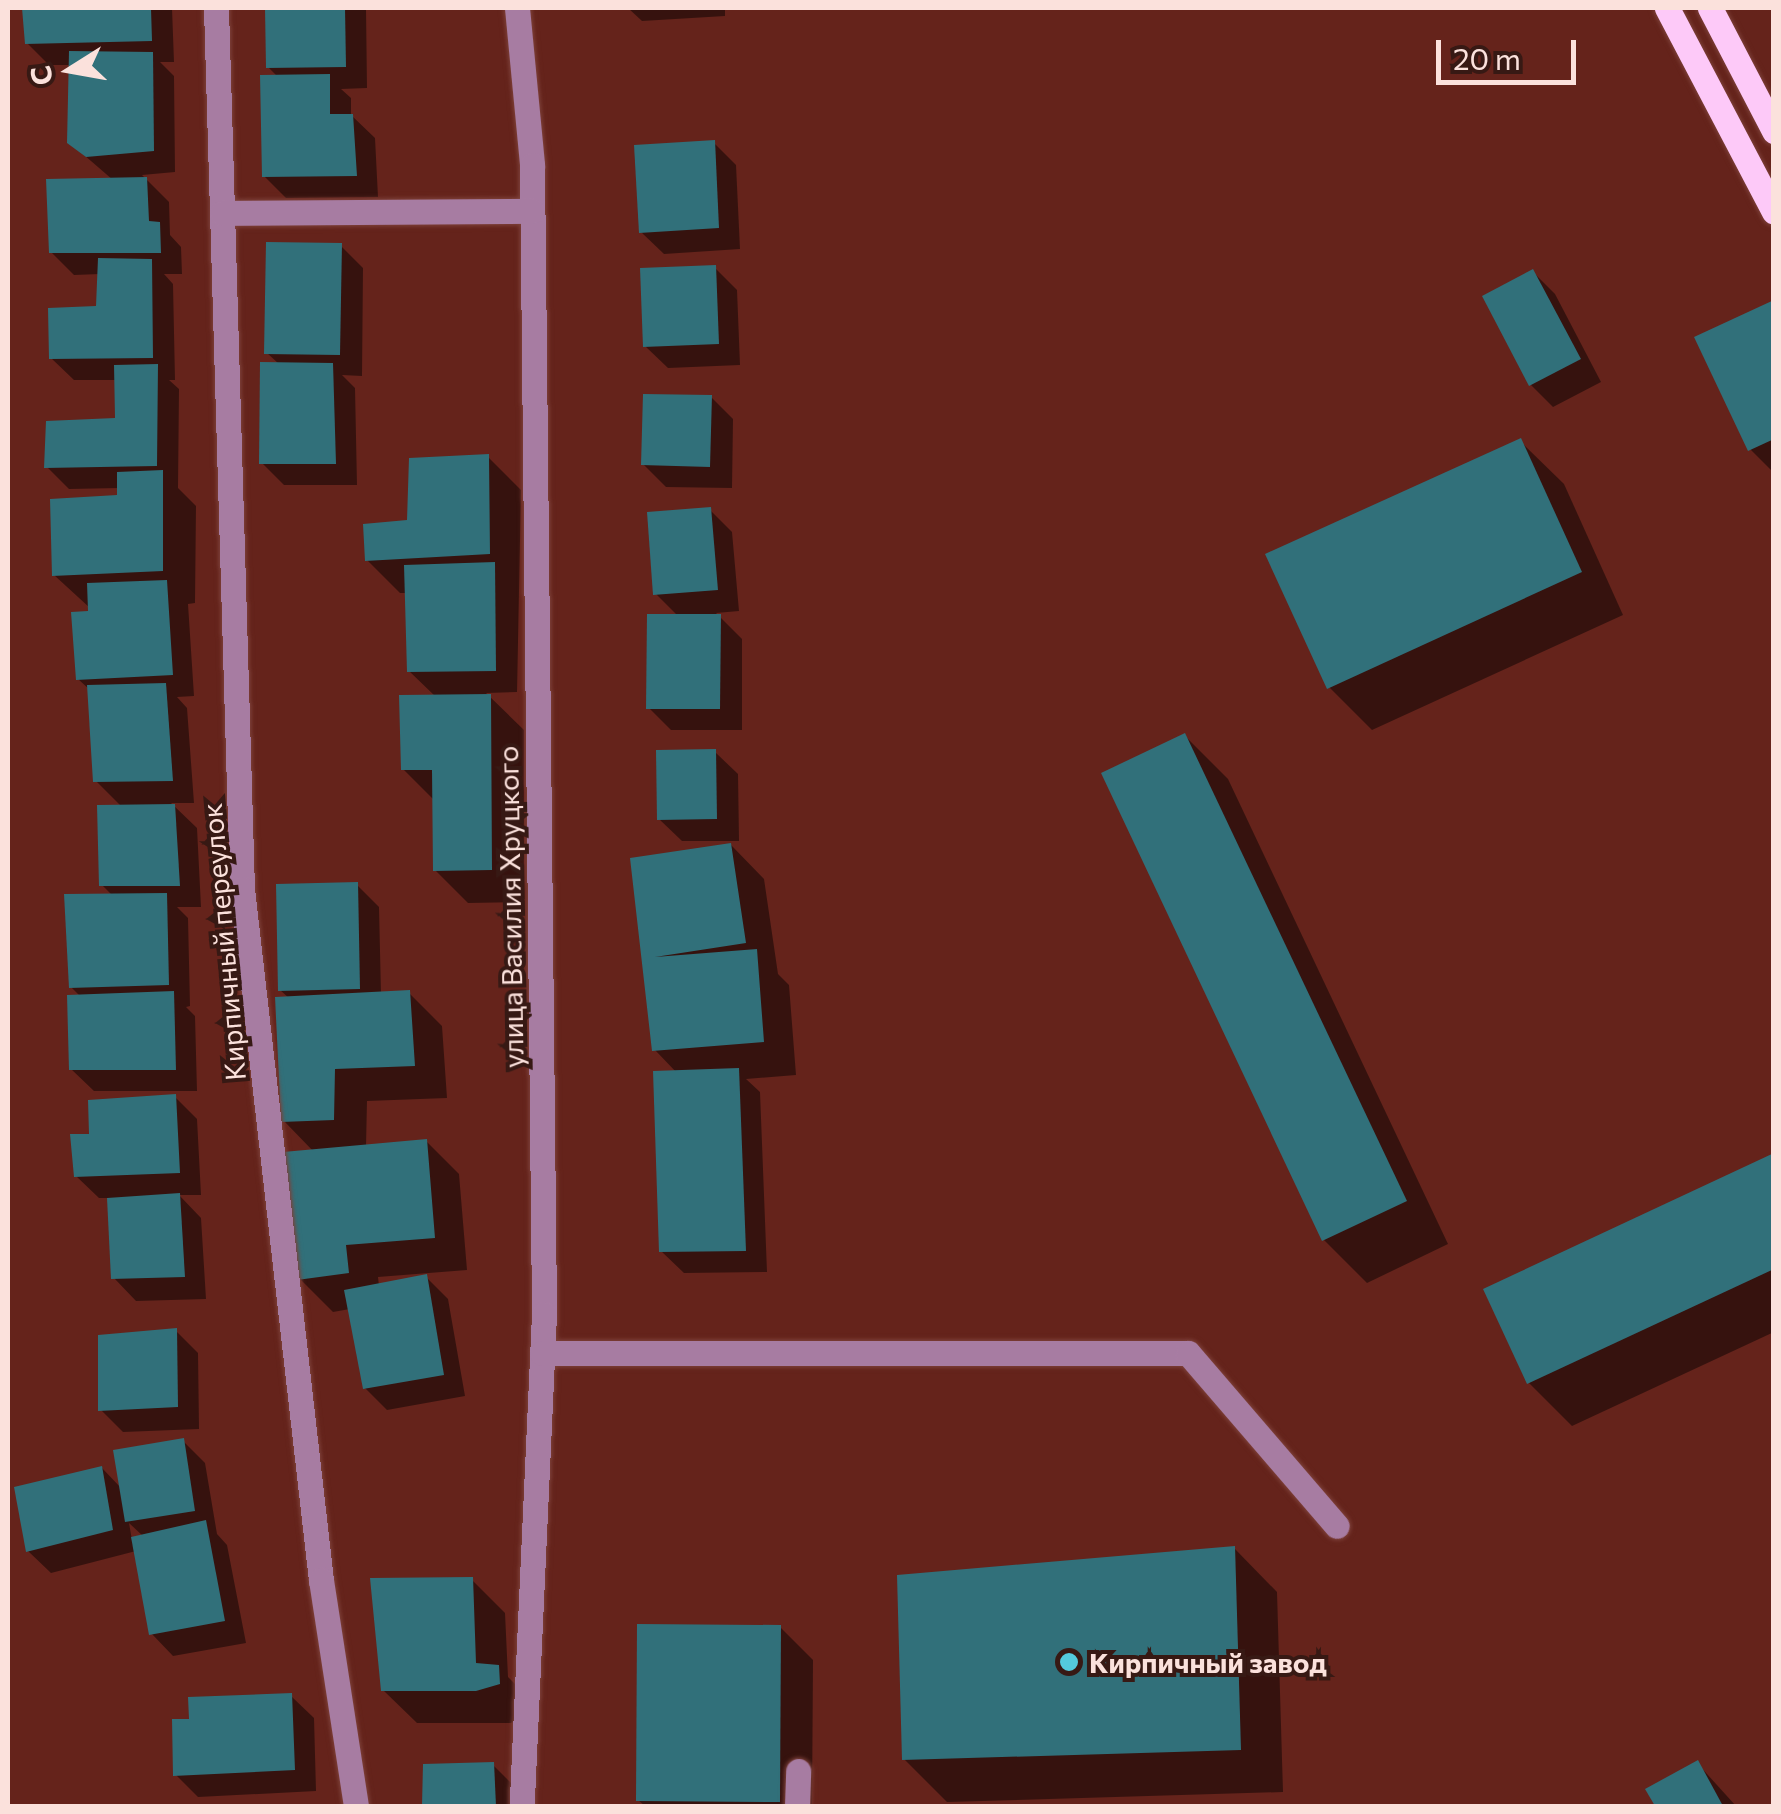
<!DOCTYPE html>
<html>
<head>
<meta charset="utf-8">
<style>
  body { margin:0 }
  #map { position:relative; width:1781px; height:1814px; overflow:hidden; background:#65231b; font-family:Commissioner,sans-serif }
  div>[style] { position:absolute }
  .shadow>* { inset:0; background:#0007 }
  .building>* { inset:0; background:#31707a }
  .roads { filter:drop-shadow(0 0 2px #7d413a) drop-shadow(0 0 2px #7d413a) }
  .minor>* { height:25px; margin:-12.5px; padding:0 12.5px; transform-origin:12.5px; border-radius:12.5px; background:#a77ca2 }
  .major>* { height:25px; margin:-12.5px; padding:0 12.5px; transform-origin:12.5px; border-radius:12.5px; background:#fdc9f8 }
  .dots>* { width:28px; height:28px; translate:-50% -50%; box-sizing:border-box; border:5px solid #371914; border-radius:50% }
  span { translate:-50% -50%; white-space:nowrap; text-align:center; line-height:1.15; -webkit-text-stroke:8px #371914; paint-order:stroke }
  .street-label { font-size:28px; color:#fbe1dc }
  .poi-label { font-size:28px; color:#fbe1dc; font-weight:700 }
  .left { translate:0 -50%; text-align:left }
  .frame { position:absolute; inset:0; border:10px solid #fbe1dc; pointer-events:none }
  .north { position:absolute; left:20px; top:20px; width:100px; height:100px; -webkit-text-stroke:8px #371914; paint-order:stroke; rotate:259deg; font-size:28px; font-weight:700; line-height:40px; text-align:center; color:#fbe1dc }
  .north::after { content:''; display:block; margin:auto; width:35px; height:45px; background:#fbe1dc; clip-path:polygon(50% 0,100% 100%,50% 72%,0 100%) }
  .scale { position:absolute; left:1436px; top:40px; width:140px; height:45px; box-sizing:border-box; border:5px solid #fbe1dc; border-top:0; padding-left:12px; font-size:30px; line-height:35px; white-space:nowrap; color:#fbe1dc; -webkit-text-stroke:8px #371914; paint-order:stroke }
</style>
</head>
<body>
<div id="map">
  <div class="shadow">
    <div style="clip-path:polygon(78px 8px,172px 8px,174px 62px,160px 62px,174px 76px,175px 172px,142px 175px,169px 202px,170px 235px,181px 247px,182px 274px,164px 274px,173px 284px,175px 380px,169px 380px,179px 389px,178px 488px,196px 506px,195px 603px,188px 604px,194px 696px,177px 697px,187px 708px,194px 803px,171px 803px,197px 828px,201px 907px,177px 907px,188px 918px,190px 1006px,186px 1007px,195px 1016px,197px 1091px,94px 1091px,71px 1069px,81px 997px,71px 987px,113px 896px,102px 885px,122px 807px,96px 781px,90px 690px,78px 679px,90px 608px,54px 575px,119px 497px,120px 488px,69px 489px,47px 467px,117px 420px,117px 380px,74px 380px,51px 358px,99px 309px,100px 274px,74px 275px,51px 252px,113px 180px,69px 142px,71px 65px,49px 65px,27px 43px)"></div>
    <div style="clip-path:polygon(268px 8px,366px 8px,367px 88px,341px 89px,351px 98px,351px 115px,375px 138px,378px 197px,286px 198px,264px 176px,278px 77px,268px 67px)"></div>
    <div style="clip-path:polygon(628px 8px,725px 8px,725px 16px,642px 21px)"></div>
    <div style="clip-path:polygon(714px 143px,736px 165px,740px 249px,664px 254px,641px 232px)"></div>
    <div style="clip-path:polygon(341px 246px,363px 268px,362px 376px,342px 375px,355px 388px,357px 485px,284px 485px,262px 463px,279px 364px,267px 353px)"></div>
    <div style="clip-path:polygon(715px 268px,737px 290px,740px 365px,668px 368px,645px 346px)"></div>
    <div style="clip-path:polygon(1533px 272px,1555px 294px,1601px 382px,1553px 407px,1531px 385px)"></div>
    <div style="clip-path:polygon(1774px 302px,1774px 473px,1750px 449px)"></div>
    <div style="clip-path:polygon(711px 397px,733px 419px,732px 488px,666px 487px,643px 464px)"></div>
    <div style="clip-path:polygon(1520px 441px,1564px 484px,1623px 615px,1372px 730px,1329px 687px)"></div>
    <div style="clip-path:polygon(488px 457px,521px 490px,517px 692px,486px 693px,524px 730px,524px 902px,468px 903px,435px 870px,435px 801px,403px 769px,436px 697px,409px 671px,407px 593px,400px 593px,367px 560px)"></div>
    <div style="clip-path:polygon(710px 510px,732px 532px,739px 611px,716px 613px,742px 639px,742px 730px,671px 730px,649px 708px,678px 616px,656px 594px)"></div>
    <div style="clip-path:polygon(1185px 736px,1228px 779px,1448px 1244px,1367px 1283px,1324px 1240px)"></div>
    <div style="clip-path:polygon(715px 752px,738px 774px,739px 841px,682px 841px,659px 819px)"></div>
    <div style="clip-path:polygon(731px 845px,764px 879px,778px 974px,789px 985px,796px 1075px,746px 1079px,760px 1092px,767px 1272px,684px 1273px,661px 1251px,677px 1073px,655px 1050px,633px 860px)"></div>
    <div style="clip-path:polygon(357px 885px,379px 907px,381px 994px,409px 993px,442px 1026px,447px 1098px,367px 1101px,366px 1147px,426px 1141px,459px 1174px,467px 1270px,378px 1277px,379px 1286px,426px 1277px,448px 1299px,465px 1396px,387px 1410px,365px 1388px,350px 1309px,333px 1312px,300px 1279px,314px 1152px,284px 1121px,290px 999px,280px 990px)"></div>
    <div style="clip-path:polygon(175px 1097px,197px 1119px,201px 1195px,179px 1195px,201px 1218px,206px 1299px,136px 1301px,114px 1278px,110px 1198px,99px 1198px,76px 1176px,92px 1136px)"></div>
    <div style="clip-path:polygon(1774px 1156px,1774px 1332px,1572px 1426px,1529px 1383px)"></div>
    <div style="clip-path:polygon(176px 1331px,198px 1353px,199px 1429px,123px 1432px,101px 1410px)"></div>
    <div style="clip-path:polygon(evenodd,183px 1441px,205px 1463px,217px 1534px,227px 1545px,246px 1643px,173px 1656px,151px 1633px,136px 1551px,51px 1573px,28px 1551px,102px 1468px,122px 1489px,183px 1441px,129px 1523px,144px 1537px,132px 1540px,129px 1523px)"></div>
    <div style="clip-path:polygon(1234px 1548px,1277px 1592px,1283px 1792px,947px 1802px,904px 1759px)"></div>
    <div style="clip-path:polygon(472px 1580px,505px 1613px,508px 1677px,531px 1700px,532px 1717px,510px 1723px,417px 1723px,383px 1690px)"></div>
    <div style="clip-path:polygon(780px 1627px,813px 1660px,812px 1806px,645px 1806px,638px 1800px)"></div>
    <div style="clip-path:polygon(291px 1696px,314px 1718px,316px 1791px,198px 1797px,175px 1774px,191px 1721px)"></div>
    <div style="clip-path:polygon(1697px 1763px,1736px 1806px,1657px 1806px,1648px 1790px)"></div>
    <div style="clip-path:polygon(493px 1765px,526px 1798px,527px 1806px,424px 1806px,425px 1766px)"></div>
  </div>
  <div class="building">
    <div style="clip-path:polygon(22px 8px,151px 8px,152px 41px,25px 44px)"></div>
    <div style="clip-path:polygon(265px 8px,345px 8px,346px 67px,266px 68px)"></div>
    <div style="clip-path:polygon(69px 51px,153px 52px,154px 151px,86px 157px,67px 143px)"></div>
    <div style="clip-path:polygon(330px 74px,330px 114px,353px 114px,357px 176px,262px 177px,260px 75px)"></div>
    <div style="clip-path:polygon(715px 140px,719px 228px,639px 233px,634px 145px)"></div>
    <div style="clip-path:polygon(147px 177px,149px 221px,160px 222px,161px 253px,49px 253px,46px 179px)"></div>
    <div style="clip-path:polygon(266px 242px,342px 243px,340px 355px,264px 354px)"></div>
    <div style="clip-path:polygon(98px 258px,152px 259px,153px 358px,49px 359px,48px 308px,96px 306px)"></div>
    <div style="clip-path:polygon(716px 265px,719px 344px,643px 347px,640px 268px)"></div>
    <div style="clip-path:polygon(1533px 269px,1581px 359px,1529px 386px,1482px 296px)"></div>
    <div style="clip-path:polygon(1774px 300px,1774px 439px,1748px 451px,1694px 337px)"></div>
    <div style="clip-path:polygon(260px 362px,333px 363px,336px 464px,259px 464px)"></div>
    <div style="clip-path:polygon(158px 364px,157px 466px,44px 468px,46px 421px,115px 418px,114px 365px)"></div>
    <div style="clip-path:polygon(643px 394px,712px 395px,710px 467px,641px 465px)"></div>
    <div style="clip-path:polygon(1521px 438px,1582px 572px,1327px 689px,1265px 554px)"></div>
    <div style="clip-path:polygon(489px 454px,490px 554px,365px 561px,363px 524px,407px 520px,409px 458px)"></div>
    <div style="clip-path:polygon(163px 470px,163px 571px,52px 576px,50px 499px,117px 495px,117px 472px)"></div>
    <div style="clip-path:polygon(711px 507px,718px 590px,653px 595px,647px 512px)"></div>
    <div style="clip-path:polygon(495px 562px,496px 671px,407px 672px,404px 565px)"></div>
    <div style="clip-path:polygon(167px 580px,173px 675px,76px 680px,71px 612px,88px 611px,87px 583px)"></div>
    <div style="clip-path:polygon(647px 614px,721px 614px,720px 709px,646px 709px)"></div>
    <div style="clip-path:polygon(166px 683px,173px 781px,93px 782px,87px 685px)"></div>
    <div style="clip-path:polygon(491px 694px,492px 870px,433px 871px,432px 770px,401px 770px,399px 695px)"></div>
    <div style="clip-path:polygon(1185px 733px,1407px 1201px,1322px 1241px,1101px 773px)"></div>
    <div style="clip-path:polygon(716px 749px,717px 819px,657px 820px,656px 750px)"></div>
    <div style="clip-path:polygon(175px 804px,180px 886px,99px 886px,97px 805px)"></div>
    <div style="clip-path:polygon(731px 843px,746px 943px,655px 957px,757px 949px,764px 1042px,652px 1051px,630px 858px)"></div>
    <div style="clip-path:polygon(358px 882px,360px 989px,278px 991px,276px 884px)"></div>
    <div style="clip-path:polygon(167px 893px,169px 985px,69px 988px,64px 894px)"></div>
    <div style="clip-path:polygon(410px 990px,415px 1066px,335px 1069px,334px 1120px,281px 1122px,275px 997px)"></div>
    <div style="clip-path:polygon(174px 991px,176px 1070px,69px 1070px,67px 995px)"></div>
    <div style="clip-path:polygon(739px 1068px,746px 1251px,659px 1252px,653px 1071px)"></div>
    <div style="clip-path:polygon(176px 1094px,180px 1173px,74px 1177px,70px 1134px,89px 1134px,88px 1100px)"></div>
    <div style="clip-path:polygon(427px 1139px,435px 1238px,346px 1245px,349px 1273px,297px 1280px,283px 1152px)"></div>
    <div style="clip-path:polygon(1774px 1153px,1774px 1269px,1527px 1384px,1483px 1289px)"></div>
    <div style="clip-path:polygon(180px 1193px,185px 1277px,111px 1279px,107px 1198px)"></div>
    <div style="clip-path:polygon(427px 1274px,444px 1375px,363px 1389px,344px 1290px)"></div>
    <div style="clip-path:polygon(177px 1328px,178px 1407px,98px 1411px,98px 1335px)"></div>
    <div style="clip-path:polygon(184px 1438px,195px 1511px,125px 1522px,113px 1450px)"></div>
    <div style="clip-path:polygon(102px 1466px,113px 1530px,26px 1552px,14px 1487px)"></div>
    <div style="clip-path:polygon(206px 1520px,225px 1621px,149px 1635px,131px 1537px)"></div>
    <div style="clip-path:polygon(1235px 1546px,1241px 1750px,902px 1760px,897px 1575px)"></div>
    <div style="clip-path:polygon(473px 1577px,476px 1663px,499px 1665px,500px 1684px,476px 1691px,381px 1691px,370px 1578px)"></div>
    <div style="clip-path:polygon(637px 1624px,781px 1625px,780px 1802px,636px 1801px)"></div>
    <div style="clip-path:polygon(292px 1693px,295px 1770px,173px 1776px,172px 1719px,189px 1719px,188px 1697px)"></div>
    <div style="clip-path:polygon(1698px 1760px,1723px 1806px,1655px 1806px,1645px 1789px)"></div>
    <div style="clip-path:polygon(494px 1762px,496px 1806px,422px 1806px,423px 1764px)"></div>
  </div>
  <div class="roads">
    <div class="minor">
      <div style="left:216px;top:8px;width:881px;rotate:88.31deg"></div>
      <div style="left:242px;top:889px;width:696px;rotate:83.48deg"></div>
      <div style="left:321px;top:1580px;width:229px;rotate:81.2deg"></div>
      <div style="left:517px;top:8px;width:158px;rotate:84.5deg"></div>
      <div style="left:532px;top:165px;width:1149px;rotate:89.4deg"></div>
      <div style="left:544px;top:1314px;width:492px;rotate:92.6deg"></div>
      <div style="left:222px;top:213px;width:310px;rotate:-0.4deg"></div>
      <div style="left:542px;top:1353px;width:646px"></div>
      <div style="left:1188px;top:1353px;width:228px;rotate:49.3deg"></div>
      <div style="left:797px;top:1806px;width:35px;rotate:-88deg"></div>
    </div>
    <div class="major">
      <div style="left:1667px;top:8px;width:230px;rotate:62.3deg"></div>
      <div style="left:1710px;top:8px;width:139px;rotate:62.5deg"></div>
    </div>
  </div>
  <div class="dots">
    <div style="left:1069px;top:1662px;background:#54cadd"></div>
  </div>
  <div class="street-label">
    <span style="left:510px;top:907px;rotate:-91deg">улица Василия Хруцкого</span>
    <span style="left:223px;top:942px;rotate:-95deg">Кирпичный переулок</span>
  </div>
  <div class="poi-label">
    <span class="left" style="left:1089px;top:1662px">Кирпичный завод</span>
  </div>
  <div class="frame"></div>
  <div class="north">С</div>
  <div class="scale">20 m</div>
</div>
</body>
</html>
